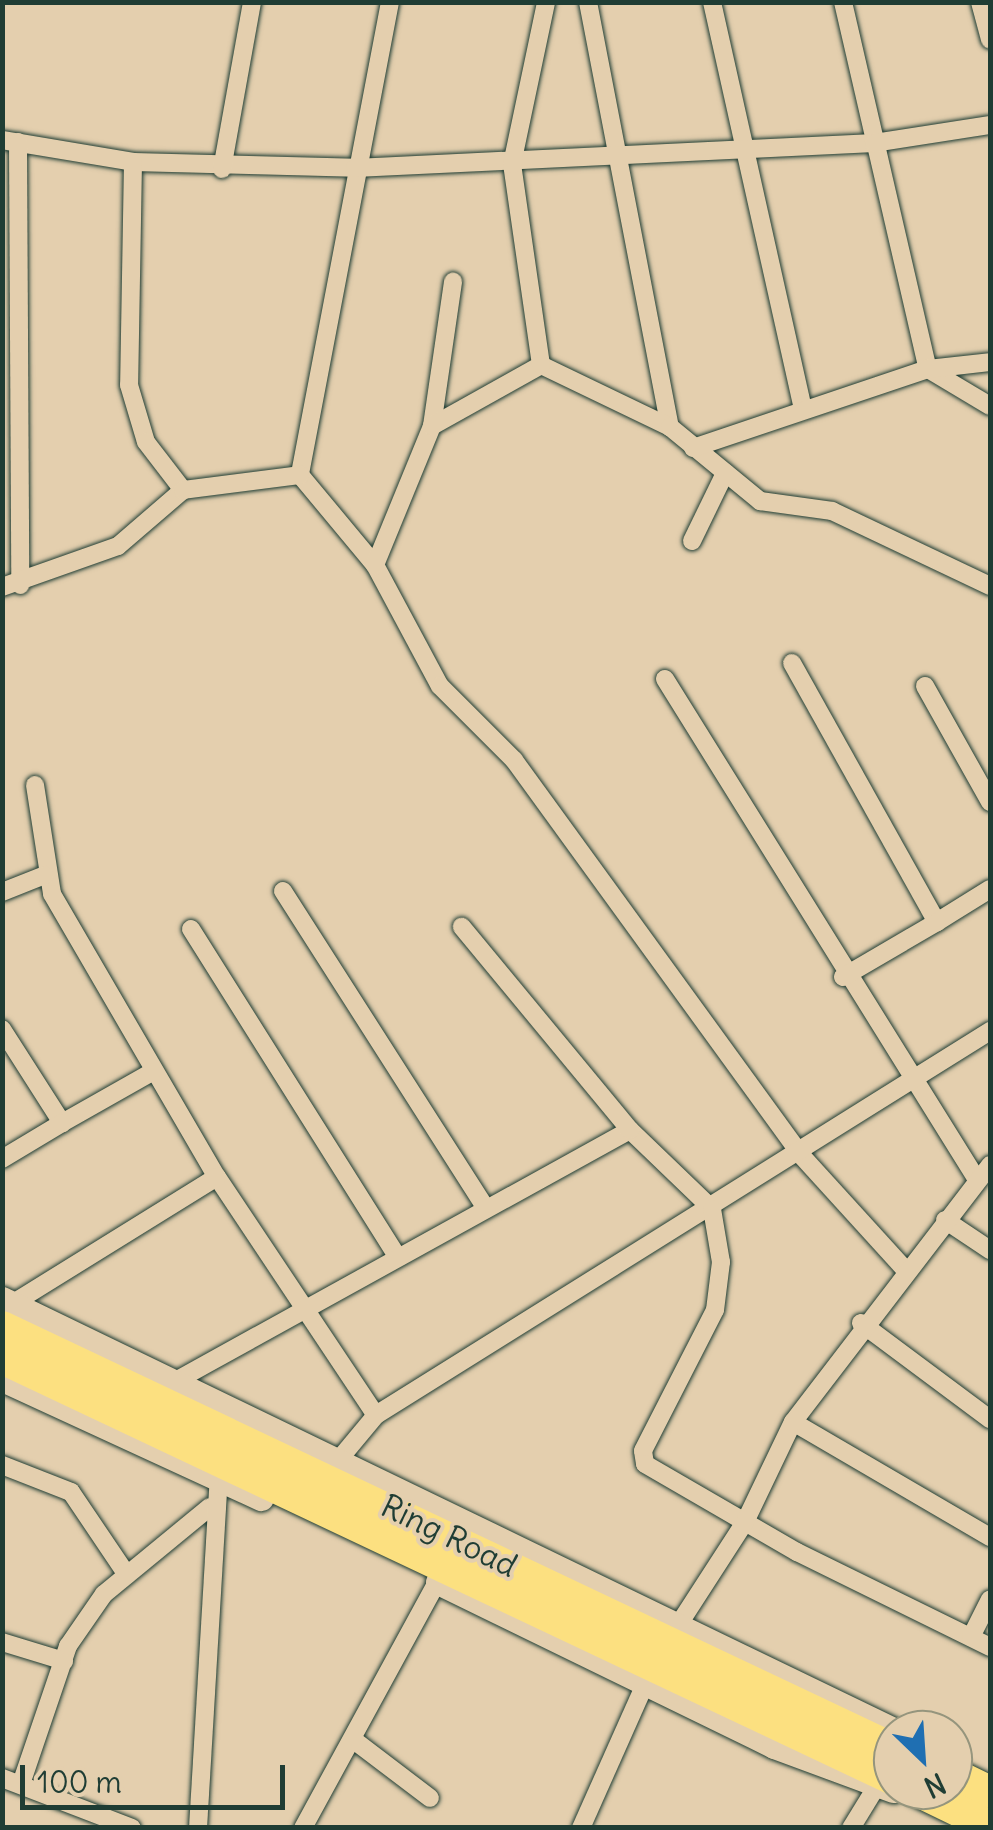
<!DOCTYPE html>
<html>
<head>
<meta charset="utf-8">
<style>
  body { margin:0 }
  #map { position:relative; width:993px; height:1830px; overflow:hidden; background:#e4cfae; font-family:Delius,sans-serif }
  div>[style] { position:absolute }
  .roads { filter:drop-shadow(0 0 2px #1f3d34) drop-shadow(0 0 2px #1f3d34) }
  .street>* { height:18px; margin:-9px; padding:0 9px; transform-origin:9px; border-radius:9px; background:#e4cfae }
  .secondary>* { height:25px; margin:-12.5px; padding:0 12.5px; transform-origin:12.5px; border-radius:12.5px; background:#e4cfae }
  .highway>* { height:32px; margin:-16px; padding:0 16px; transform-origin:16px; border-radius:16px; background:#fce080 }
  span { translate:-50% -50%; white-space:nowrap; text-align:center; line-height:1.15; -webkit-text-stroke:8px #e4cfae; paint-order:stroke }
  .street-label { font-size:32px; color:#1f3d34 }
  .frame { position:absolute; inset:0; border:5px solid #1f3d34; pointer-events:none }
  .north { position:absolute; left:873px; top:1710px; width:100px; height:100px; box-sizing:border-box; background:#e4cfae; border:2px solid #95957d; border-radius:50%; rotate:155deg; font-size:28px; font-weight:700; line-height:40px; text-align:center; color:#1f3d34 }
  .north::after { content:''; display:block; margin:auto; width:35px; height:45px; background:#1f6fb2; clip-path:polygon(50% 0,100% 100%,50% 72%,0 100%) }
  .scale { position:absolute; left:20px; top:1765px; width:265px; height:45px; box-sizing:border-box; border:5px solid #1f3d34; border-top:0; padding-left:12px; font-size:30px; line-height:35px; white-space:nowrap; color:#1f3d34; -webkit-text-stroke:8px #e4cfae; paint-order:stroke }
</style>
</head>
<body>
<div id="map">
  <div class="roads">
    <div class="street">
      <div style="left:390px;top:2px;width:481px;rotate:100.8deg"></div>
      <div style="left:300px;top:475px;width:117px;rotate:50.2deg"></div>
      <div style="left:375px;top:565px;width:137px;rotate:61.8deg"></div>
      <div style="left:440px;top:686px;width:105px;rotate:45deg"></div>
      <div style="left:514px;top:760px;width:487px;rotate:54deg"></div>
      <div style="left:800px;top:1154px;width:153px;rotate:47.7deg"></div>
      <div style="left:588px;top:2px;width:433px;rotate:79.1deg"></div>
      <div style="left:712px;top:2px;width:416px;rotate:77.4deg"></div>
      <div style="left:843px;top:2px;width:377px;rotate:77deg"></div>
      <div style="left:928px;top:369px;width:72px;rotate:30.8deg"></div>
      <div style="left:980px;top:2px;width:39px;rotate:75deg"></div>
      <div style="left:2px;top:140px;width:133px;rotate:9.5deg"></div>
      <div style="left:133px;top:162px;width:222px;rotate:1.5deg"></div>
      <div style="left:355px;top:168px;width:520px;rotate:-2.76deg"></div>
      <div style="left:874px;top:143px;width:117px;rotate:-8.8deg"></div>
      <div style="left:18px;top:142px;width:443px;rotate:89.7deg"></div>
      <div style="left:133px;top:162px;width:223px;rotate:91deg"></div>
      <div style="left:129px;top:385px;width:59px;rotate:73.4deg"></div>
      <div style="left:146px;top:442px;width:61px;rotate:52.4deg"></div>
      <div style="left:222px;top:169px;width:170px;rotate:-79.8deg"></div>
      <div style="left:541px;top:365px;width:143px;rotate:25.7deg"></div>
      <div style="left:670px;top:427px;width:117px;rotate:39.4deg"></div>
      <div style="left:760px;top:501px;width:73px;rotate:7.9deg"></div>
      <div style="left:832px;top:511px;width:175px;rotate:25.4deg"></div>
      <div style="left:432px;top:426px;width:146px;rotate:-81.7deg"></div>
      <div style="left:693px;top:448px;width:248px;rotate:-18.6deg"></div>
      <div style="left:928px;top:369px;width:62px;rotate:-6.4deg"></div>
      <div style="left:692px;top:541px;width:76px;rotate:-64.1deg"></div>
      <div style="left:375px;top:565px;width:150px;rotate:-67.7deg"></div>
      <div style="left:432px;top:426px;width:125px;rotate:-29.2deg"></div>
      <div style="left:541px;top:365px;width:203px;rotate:-98.2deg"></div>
      <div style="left:512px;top:164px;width:166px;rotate:-78.1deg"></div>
      <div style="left:2px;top:587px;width:123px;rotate:-19.5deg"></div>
      <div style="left:118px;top:546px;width:86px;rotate:-40.7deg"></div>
      <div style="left:183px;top:490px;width:118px;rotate:-7.3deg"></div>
      <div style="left:792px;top:663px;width:297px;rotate:60.8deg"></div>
      <div style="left:937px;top:922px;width:62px;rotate:-31.9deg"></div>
      <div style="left:665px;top:679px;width:588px;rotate:58.07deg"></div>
      <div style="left:925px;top:686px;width:133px;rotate:60.7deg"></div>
      <div style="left:35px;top:785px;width:110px;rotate:81.1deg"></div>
      <div style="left:52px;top:894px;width:328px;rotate:59.8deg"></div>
      <div style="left:217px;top:1177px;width:286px;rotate:56.3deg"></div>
      <div style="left:376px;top:1415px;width:724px;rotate:-32.02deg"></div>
      <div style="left:283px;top:891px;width:371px;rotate:57.4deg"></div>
      <div style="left:2px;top:892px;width:46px;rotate:-21.6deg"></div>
      <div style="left:191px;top:929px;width:386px;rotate:57.8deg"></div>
      <div style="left:843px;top:977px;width:109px;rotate:-30.3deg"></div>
      <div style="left:2px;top:1029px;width:112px;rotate:57.4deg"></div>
      <div style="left:62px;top:1123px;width:103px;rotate:-29.5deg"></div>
      <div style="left:630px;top:1130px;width:114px;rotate:43.9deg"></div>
      <div style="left:712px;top:1209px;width:54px;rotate:80.4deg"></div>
      <div style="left:721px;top:1262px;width:48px;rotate:97.1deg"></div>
      <div style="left:715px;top:1310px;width:158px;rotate:117.1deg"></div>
      <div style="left:643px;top:1451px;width:13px;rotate:81deg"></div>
      <div style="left:645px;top:1464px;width:176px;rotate:30.1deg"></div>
      <div style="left:797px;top:1552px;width:215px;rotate:26.2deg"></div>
      <div style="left:2px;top:1159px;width:70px;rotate:-31deg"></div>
      <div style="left:945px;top:1220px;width:54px;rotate:33.7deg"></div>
      <div style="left:12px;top:1304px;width:241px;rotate:-31.8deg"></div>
      <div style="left:861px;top:1323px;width:161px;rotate:36.7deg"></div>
      <div style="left:172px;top:1383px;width:523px;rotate:-28.92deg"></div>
      <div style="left:630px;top:1130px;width:264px;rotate:-129.6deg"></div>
      <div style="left:793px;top:1422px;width:228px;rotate:30.3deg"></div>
      <div style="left:336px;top:1463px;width:62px;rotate:-50.2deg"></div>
      <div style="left:2px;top:1465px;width:74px;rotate:21.4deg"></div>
      <div style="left:71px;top:1492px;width:100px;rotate:56deg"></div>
      <div style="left:679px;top:1624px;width:121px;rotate:-57.1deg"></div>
      <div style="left:745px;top:1522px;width:111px;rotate:-64.4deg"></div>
      <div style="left:793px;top:1422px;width:324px;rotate:-52.5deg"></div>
      <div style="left:971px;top:1637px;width:42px;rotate:-63.4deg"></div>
      <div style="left:2px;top:1642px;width:65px;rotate:17deg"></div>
      <div style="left:355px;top:1741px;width:94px;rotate:37.2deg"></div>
      <div style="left:2px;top:1778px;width:139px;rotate:21deg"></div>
      <div style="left:21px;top:1784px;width:146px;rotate:-71.2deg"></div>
      <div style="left:68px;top:1646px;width:63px;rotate:-55.3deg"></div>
      <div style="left:104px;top:1594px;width:137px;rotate:-39.4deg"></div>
      <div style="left:198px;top:1828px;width:350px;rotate:-86.6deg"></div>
      <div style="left:303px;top:1828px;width:280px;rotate:-61.4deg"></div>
      <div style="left:581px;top:1828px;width:158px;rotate:-66deg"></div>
      <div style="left:851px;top:1828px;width:46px;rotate:-58.4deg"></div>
    </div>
    <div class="secondary">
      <div style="left:2px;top:1299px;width:990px;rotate:25.81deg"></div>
      <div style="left:2px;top:1379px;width:285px;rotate:24.7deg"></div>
      <div style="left:438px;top:1582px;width:374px;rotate:26deg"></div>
      <div style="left:774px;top:1746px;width:127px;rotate:20.3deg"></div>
    </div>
    <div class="highway">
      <div style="left:2px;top:1327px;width:986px;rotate:25.34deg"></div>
      <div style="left:2px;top:1358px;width:985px;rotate:25.29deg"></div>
      <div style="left:953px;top:1774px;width:41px;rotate:25.9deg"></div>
      <div style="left:916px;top:1790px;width:82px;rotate:25.9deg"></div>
    </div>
  </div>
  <div class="street-label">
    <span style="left:449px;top:1536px;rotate:26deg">Ring Road</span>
  </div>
  <div class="frame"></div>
  <div class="north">N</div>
  <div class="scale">100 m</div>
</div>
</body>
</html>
